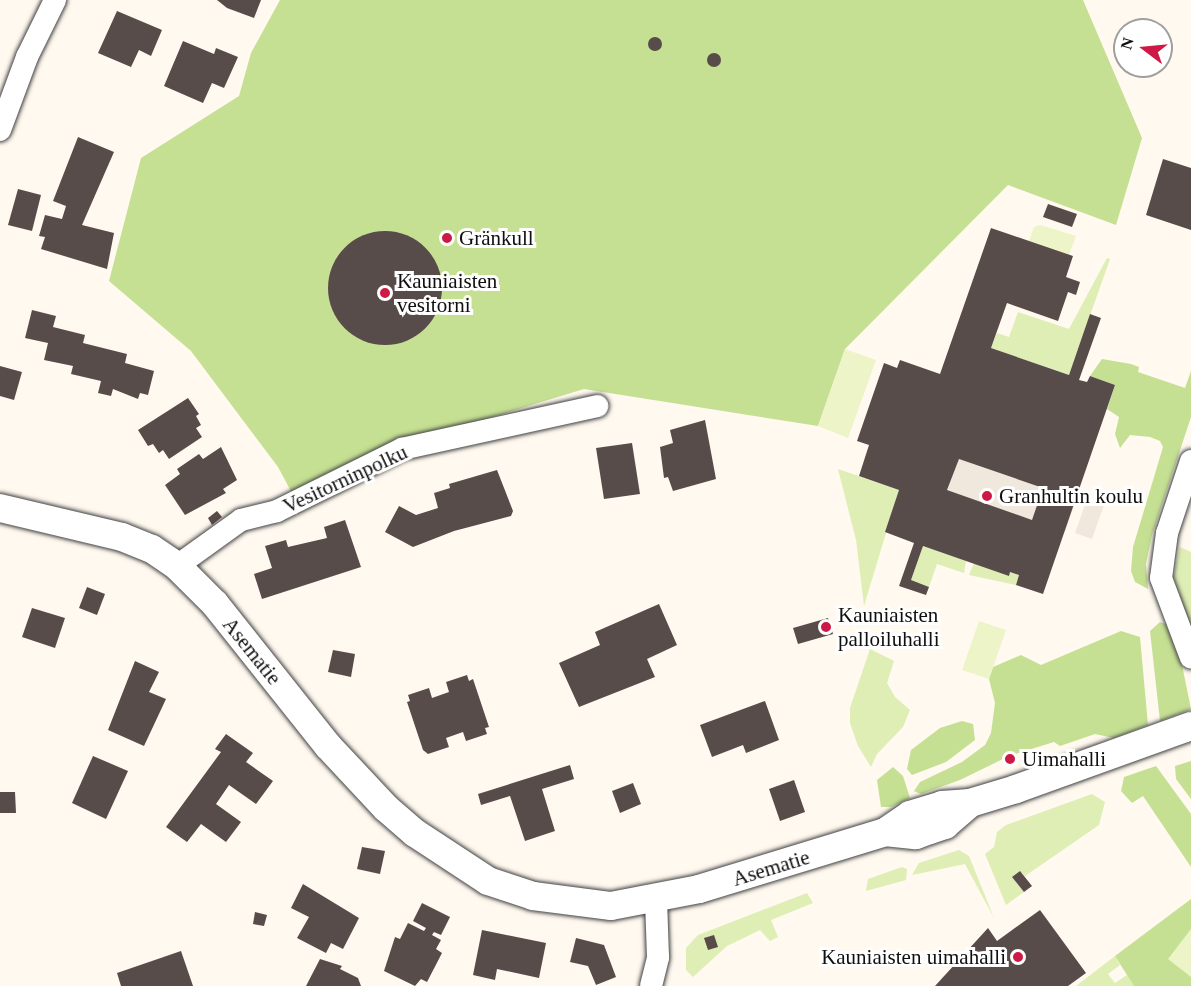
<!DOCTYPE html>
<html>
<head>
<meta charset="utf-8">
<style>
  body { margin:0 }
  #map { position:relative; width:1191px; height:986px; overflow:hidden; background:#fff9f0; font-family:"Times New Roman",serif }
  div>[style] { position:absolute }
  .green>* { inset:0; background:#deeeb5 }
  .forest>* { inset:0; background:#c5e093 }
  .pitch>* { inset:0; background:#edf4c8 }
  .plaza>* { inset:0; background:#f1e8dd }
  .building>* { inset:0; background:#584c4a }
  .round { border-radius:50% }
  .roads { filter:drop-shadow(0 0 2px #424242) drop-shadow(0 0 2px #424242) }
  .minor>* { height:22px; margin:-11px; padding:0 11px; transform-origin:11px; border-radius:11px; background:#fff }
  .tertiary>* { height:28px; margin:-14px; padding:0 14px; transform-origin:14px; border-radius:14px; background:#fff }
  .dots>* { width:16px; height:16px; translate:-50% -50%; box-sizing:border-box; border:3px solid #fff; border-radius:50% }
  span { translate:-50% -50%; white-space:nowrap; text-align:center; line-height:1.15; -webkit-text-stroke:6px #fff; paint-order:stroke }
  .poi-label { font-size:21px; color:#0f0f0f }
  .left { translate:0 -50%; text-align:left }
  .right { translate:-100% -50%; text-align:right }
  .street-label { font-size:21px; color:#0f0f0f }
  .north { position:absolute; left:1113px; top:18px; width:60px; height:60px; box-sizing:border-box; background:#fff; border:2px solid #9f9f9f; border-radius:50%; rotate:286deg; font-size:16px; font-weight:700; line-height:24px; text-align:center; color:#0f0f0f }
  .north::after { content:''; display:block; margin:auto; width:21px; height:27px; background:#cc1945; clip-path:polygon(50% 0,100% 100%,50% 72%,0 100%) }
</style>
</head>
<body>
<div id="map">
  <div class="green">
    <div style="clip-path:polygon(1107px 258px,1110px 259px,1069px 375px,991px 348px,997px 333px,1009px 337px,1018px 312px,1069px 329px)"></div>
    <div style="clip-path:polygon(838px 469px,899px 490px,864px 606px,856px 540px)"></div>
    <div style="clip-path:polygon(923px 546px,966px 561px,964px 573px,937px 564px,929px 587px,911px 580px)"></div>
    <div style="clip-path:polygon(1180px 547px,1191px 552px,1191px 636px,1171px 588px)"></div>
    <div style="clip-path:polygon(974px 563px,1009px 575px,1010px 572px,1019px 575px,1016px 585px,969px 575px)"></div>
    <div style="clip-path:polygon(870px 649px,894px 661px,887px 683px,895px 697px,910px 710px,903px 727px,877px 754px,871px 767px,858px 746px,850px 723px,850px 708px)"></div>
    <div style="clip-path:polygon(1092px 794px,1105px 802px,1099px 825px,1025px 876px,1020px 871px,1012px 877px,1024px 892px,1006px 905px,985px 854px,994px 847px,997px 832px,1006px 825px)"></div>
    <div style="clip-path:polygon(959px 850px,969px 856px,994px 918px,965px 864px,912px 875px,919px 863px)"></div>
    <div style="clip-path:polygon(902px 867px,907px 869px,906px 880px,866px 891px,868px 879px)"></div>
    <div style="clip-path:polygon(807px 893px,813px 903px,771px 920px,778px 937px,770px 941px,760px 930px,727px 946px,693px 977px,686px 970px,686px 948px,698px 935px)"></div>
    <div style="clip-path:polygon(1115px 956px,1120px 965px,1108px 974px,1115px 983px,1127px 975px,1134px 986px,1076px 986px)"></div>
  </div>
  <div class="forest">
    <div style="clip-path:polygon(280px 0,1083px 0,1142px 138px,1116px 225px,1008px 185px,845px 349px,818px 426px,584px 389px,398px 446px,293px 495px,278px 467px,191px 351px,109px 281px,141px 158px,239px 96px,251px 53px)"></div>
    <div style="clip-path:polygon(1102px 359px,1131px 364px,1139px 367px,1138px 372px,1185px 388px,1191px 371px,1191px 417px,1152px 535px,1146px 564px,1148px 589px,1135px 582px,1131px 571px,1133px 547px,1163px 447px,1160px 441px,1150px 437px,1130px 435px,1120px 448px,1115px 434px,1119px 417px,1107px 409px,1115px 385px,1090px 376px)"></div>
    <div style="clip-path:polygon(1160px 622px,1166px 624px,1182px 665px,1191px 709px,1160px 721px,1150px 631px)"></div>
    <div style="clip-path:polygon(1121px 631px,1140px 637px,1148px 725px,1114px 738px,1095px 734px,1060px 746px,1054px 742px,1009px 756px,960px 780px,921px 794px,914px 791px,920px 782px,962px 762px,985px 745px,991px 733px,995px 703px,989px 679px,993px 667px,1021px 655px,1041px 665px)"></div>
    <div style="clip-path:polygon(962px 721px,973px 724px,975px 740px,946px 762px,912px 775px,907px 769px,911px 750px,940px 728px)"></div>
    <div style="clip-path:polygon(1191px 761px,1191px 799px,1176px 779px,1175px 766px)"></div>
    <div style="clip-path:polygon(1156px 766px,1191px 814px,1191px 867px,1143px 796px,1132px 803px,1121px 791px,1124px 777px)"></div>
    <div style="clip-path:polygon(893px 767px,903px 776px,910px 798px,891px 807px,881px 807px,877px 780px)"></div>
    <div style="clip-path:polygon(1191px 899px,1191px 986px,1134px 986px,1115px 956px)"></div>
  </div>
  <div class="pitch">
    <div style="clip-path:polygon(1040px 225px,1076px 236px,1069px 255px,1029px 241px,1034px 227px)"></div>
    <div style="clip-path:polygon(845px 349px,876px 360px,848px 438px,818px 426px)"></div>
    <div style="clip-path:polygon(979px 621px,1006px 630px,989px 679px,962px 670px)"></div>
    <div style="clip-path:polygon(1191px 929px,1191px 977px,1168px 959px)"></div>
  </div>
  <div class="plaza">
    <div style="clip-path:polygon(959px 459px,1076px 499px,1065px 532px,947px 490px)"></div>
    <div style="clip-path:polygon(1087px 499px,1104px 505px,1092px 539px,1075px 533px)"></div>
  </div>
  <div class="building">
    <div style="clip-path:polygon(217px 0,261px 0,254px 18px,227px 8px)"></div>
    <div style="clip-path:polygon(117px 11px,162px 30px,151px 56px,139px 50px,131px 67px,98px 53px)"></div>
    <div class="round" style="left:648px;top:37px;width:14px;height:14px"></div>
    <div style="clip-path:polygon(183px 41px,214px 54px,216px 48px,238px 57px,224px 88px,212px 83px,203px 103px,164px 86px)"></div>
    <div class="round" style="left:707px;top:53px;width:14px;height:14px"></div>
    <div style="clip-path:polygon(78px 137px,114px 152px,82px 225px,114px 233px,107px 269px,41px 249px,45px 237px,39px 236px,45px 215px,62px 219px,66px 206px,53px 201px)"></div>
    <div style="clip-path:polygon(1163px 159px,1191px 168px,1191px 230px,1146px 215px)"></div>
    <div style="clip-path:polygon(18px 189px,41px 195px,32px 231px,8px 225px)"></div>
    <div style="clip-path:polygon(1048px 204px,1077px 214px,1072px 227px,1043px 217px)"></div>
    <div style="clip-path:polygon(evenodd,991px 228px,1073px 256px,1066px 277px,1080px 282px,1076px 295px,1068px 292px,1058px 321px,1007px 303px,991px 348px,1069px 375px,1090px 314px,1101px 318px,1079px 380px,1087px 382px,1090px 376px,1115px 385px,1043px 594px,1016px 585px,1019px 575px,1010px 572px,1009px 576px,923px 546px,911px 580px,929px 587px,926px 595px,899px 586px,914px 543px,885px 532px,899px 490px,859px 476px,869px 445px,857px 441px,884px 363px,897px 368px,900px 360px,940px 374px,991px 228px,959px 459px,1043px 488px,1032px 520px,947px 490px,959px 459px)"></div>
    <div class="round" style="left:328px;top:231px;width:114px;height:114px"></div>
    <div style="clip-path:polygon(32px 310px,56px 316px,53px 327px,85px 335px,83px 343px,127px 354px,125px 363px,154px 371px,148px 395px,140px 393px,138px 399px,113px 389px,111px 396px,98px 393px,101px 381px,71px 374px,73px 366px,44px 360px,48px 343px,25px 338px)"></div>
    <div style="clip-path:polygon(0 366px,22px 372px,14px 400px,0 396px)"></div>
    <div style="clip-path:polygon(188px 398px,199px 414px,196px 416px,201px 425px,196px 428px,202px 437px,169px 459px,163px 450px,159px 453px,153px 444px,148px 446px,138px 430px)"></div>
    <div style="clip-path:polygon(705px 420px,716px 479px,673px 491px,668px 477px,664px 478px,660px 447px,673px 443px,670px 430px)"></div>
    <div style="clip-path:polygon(632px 443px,640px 494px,604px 499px,596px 448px)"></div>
    <div style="clip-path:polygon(221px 447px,237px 480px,223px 489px,226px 493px,185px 515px,165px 485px,180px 474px,177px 469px,199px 454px,203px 459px)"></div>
    <div style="clip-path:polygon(497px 470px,513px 511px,511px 516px,454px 531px,413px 547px,385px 532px,399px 506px,416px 515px,438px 508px,434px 493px,450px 488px,449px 484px)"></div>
    <div style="clip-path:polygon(217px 511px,222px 517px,212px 525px,208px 518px)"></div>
    <div style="clip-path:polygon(345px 520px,361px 567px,262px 599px,254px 574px,272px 568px,265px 546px,286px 540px,288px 547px,327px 538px,324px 527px)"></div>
    <div style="clip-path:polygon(87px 587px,105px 594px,97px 615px,79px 608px)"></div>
    <div style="clip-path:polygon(659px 604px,677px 645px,647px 659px,655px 677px,579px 707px,559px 663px,600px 645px,595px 632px)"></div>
    <div style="clip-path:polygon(32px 608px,65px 618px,55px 648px,22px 637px)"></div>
    <div style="clip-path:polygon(828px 618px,833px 634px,798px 644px,793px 628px)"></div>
    <div style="clip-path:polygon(333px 650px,355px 654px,351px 677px,328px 672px)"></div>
    <div style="clip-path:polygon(135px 661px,159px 672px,149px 692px,166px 699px,144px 746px,108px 730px)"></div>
    <div style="clip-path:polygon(467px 675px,469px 681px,473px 679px,489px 727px,485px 728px,487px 734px,466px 741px,463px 732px,446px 738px,449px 747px,428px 754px,423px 750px,407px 702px,410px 701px,408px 695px,429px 688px,432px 698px,449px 692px,446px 682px)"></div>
    <div style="clip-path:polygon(765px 701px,779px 740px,746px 753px,743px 745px,712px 757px,700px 725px)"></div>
    <div style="clip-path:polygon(226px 734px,253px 753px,246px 762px,273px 781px,256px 804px,229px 785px,216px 804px,241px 822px,226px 842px,201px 824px,187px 842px,166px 827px,221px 752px,215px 749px)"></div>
    <div style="clip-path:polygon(93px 756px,128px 771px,106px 819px,72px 803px)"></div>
    <div style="clip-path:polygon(570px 765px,574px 779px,542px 789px,555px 831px,525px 841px,510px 796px,481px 805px,478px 794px)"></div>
    <div style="clip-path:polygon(794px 780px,805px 812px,780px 821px,769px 789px)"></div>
    <div style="clip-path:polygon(633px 783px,641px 804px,620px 813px,612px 791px)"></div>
    <div style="clip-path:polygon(0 792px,15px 792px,16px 813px,0 813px)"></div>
    <div style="clip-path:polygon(362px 847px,385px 851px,380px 874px,357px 869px)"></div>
    <div style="clip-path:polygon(1020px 871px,1032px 886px,1024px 892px,1012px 877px)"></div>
    <div style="clip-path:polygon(303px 884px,359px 918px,343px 949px,331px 943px,326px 953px,297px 938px,309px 917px,291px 908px)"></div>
    <div style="clip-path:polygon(422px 903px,450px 917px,441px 935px,434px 932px,432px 935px,441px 940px,436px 949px,442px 953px,427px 982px,421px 979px,415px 986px,384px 971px,395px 937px,400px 939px,408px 923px,424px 931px,426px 928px,413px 921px)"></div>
    <div style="clip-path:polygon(1040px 910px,1086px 973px,1068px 986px,935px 986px,988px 928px,997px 941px)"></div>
    <div style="clip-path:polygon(255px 912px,267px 915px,264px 926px,253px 924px)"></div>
    <div style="clip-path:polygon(482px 930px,546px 943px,539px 978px,497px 969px,495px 980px,473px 975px)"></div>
    <div style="clip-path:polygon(714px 935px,718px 947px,708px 950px,704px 938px)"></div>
    <div style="clip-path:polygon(576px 938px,604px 945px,616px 977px,596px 985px,588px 966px,570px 962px)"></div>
    <div style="clip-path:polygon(181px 951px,193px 986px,121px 986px,117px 973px)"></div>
    <div style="clip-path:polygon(320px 959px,342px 966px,340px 969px,358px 978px,361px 986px,306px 986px)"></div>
  </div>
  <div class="roads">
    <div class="minor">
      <div style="left:0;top:130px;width:78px;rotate:-69.7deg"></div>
      <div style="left:27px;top:57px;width:64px;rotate:-63.8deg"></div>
      <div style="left:1191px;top:461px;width:76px;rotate:108.4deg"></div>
      <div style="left:1167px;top:533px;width:45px;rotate:97.6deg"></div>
      <div style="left:1161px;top:578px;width:85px;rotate:69.4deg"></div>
      <div style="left:177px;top:566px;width:79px;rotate:-35.7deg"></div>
      <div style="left:241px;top:520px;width:37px;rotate:-14deg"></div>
      <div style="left:277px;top:511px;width:140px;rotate:-26.4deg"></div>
      <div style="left:402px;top:449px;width:200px;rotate:-12.4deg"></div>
      <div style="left:651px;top:986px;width:30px;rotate:-76deg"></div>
      <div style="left:658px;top:957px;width:58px;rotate:-92deg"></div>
    </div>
    <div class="tertiary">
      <div style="left:0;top:508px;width:125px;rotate:13.4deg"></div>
      <div style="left:122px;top:537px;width:32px;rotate:22deg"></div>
      <div style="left:152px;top:549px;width:30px;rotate:34deg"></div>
      <div style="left:177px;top:566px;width:54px;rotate:45deg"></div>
      <div style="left:215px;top:604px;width:181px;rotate:51.5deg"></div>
      <div style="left:328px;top:746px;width:85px;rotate:46.9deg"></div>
      <div style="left:386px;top:808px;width:38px;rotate:41deg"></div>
      <div style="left:415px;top:833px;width:87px;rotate:33.3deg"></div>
      <div style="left:488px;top:881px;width:47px;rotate:18.4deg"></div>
      <div style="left:533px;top:896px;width:79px;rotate:7.3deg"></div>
      <div style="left:611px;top:906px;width:90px;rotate:-10.9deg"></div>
      <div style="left:699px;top:889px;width:195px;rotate:-17deg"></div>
      <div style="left:885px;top:832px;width:30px;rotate:-34deg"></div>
      <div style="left:910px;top:815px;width:34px;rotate:-17deg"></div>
      <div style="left:942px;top:805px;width:28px;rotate:-4deg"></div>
      <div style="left:970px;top:803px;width:48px;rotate:-16.9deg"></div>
      <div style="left:1016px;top:789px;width:186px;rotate:-19.8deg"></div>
      <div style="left:885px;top:832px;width:31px;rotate:6deg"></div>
      <div style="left:916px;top:835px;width:15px;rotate:-20deg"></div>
      <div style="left:930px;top:830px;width:16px;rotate:-18deg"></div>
      <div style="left:945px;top:825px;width:30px;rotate:-41deg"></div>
    </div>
  </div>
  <div class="dots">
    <div style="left:447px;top:238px;background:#cc1945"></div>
    <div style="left:385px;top:293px;background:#cc1945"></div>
    <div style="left:987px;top:496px;background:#cc1945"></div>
    <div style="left:826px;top:627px;background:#cc1945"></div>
    <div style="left:1010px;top:759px;background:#cc1945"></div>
    <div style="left:1018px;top:957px;background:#cc1945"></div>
  </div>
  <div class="poi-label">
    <span class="left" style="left:459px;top:238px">Gränkull</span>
    <span class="left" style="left:397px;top:293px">Kauniaisten<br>vesitorni</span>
    <span class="left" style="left:999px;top:496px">Granhultin koulu</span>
    <span class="left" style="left:838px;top:627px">Kauniaisten<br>palloiluhalli</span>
    <span class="left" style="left:1022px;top:759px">Uimahalli</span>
    <span class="right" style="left:1006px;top:957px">Kauniaisten uimahalli</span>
  </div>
  <div class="street-label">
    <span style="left:345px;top:479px;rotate:-25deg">Vesitorninpolku</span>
    <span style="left:252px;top:651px;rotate:51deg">Asematie</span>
    <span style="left:771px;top:868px;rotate:-17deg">Asematie</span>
  </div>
  <div class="north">N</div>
</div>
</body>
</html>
